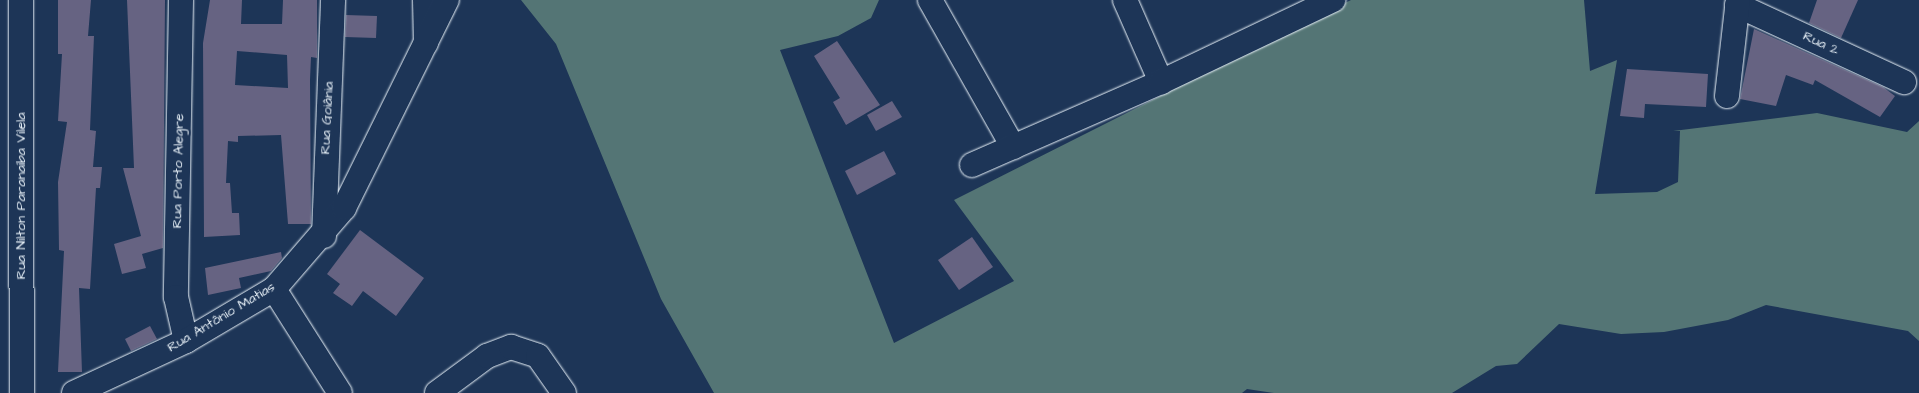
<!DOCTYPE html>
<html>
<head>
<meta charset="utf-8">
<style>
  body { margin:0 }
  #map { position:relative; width:1919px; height:393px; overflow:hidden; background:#1d3557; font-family:"Architects Daughter",sans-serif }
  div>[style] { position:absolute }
  .green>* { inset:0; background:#547575 }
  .building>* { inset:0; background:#666382 }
  .roads { filter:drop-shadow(0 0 1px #e8f1f8) drop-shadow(0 0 1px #e8f1f8) }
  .minor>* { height:24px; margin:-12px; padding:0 12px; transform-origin:12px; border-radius:12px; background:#1d3557 }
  span { translate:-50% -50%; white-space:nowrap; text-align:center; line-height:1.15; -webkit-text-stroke:4px #1d3557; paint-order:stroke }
  .street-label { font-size:14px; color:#e8f1f8 }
</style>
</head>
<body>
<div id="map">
  <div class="green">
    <div style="clip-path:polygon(521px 0,879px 0,871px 18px,838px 36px,780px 50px,894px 343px,1014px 281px,954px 200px,1351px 0,1584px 0,1590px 71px,1617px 60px,1595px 194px,1657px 192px,1678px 182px,1680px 131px,1673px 131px,1817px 113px,1907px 132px,1919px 121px,1919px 341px,1908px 331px,1766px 305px,1728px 320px,1664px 332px,1621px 334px,1559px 324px,1517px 364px,1496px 366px,1452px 393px,1274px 393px,1247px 389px,1242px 393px,714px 393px,661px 299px,556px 44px)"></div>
  </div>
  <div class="building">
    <div style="clip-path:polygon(58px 0,91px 0,88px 36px,94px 36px,90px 130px,96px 131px,93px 167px,102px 167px,100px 188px,96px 188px,90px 289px,79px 288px,82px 372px,58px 372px,64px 251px,59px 250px,58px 182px,67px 122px,58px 121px,62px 54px,58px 54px)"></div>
    <div style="clip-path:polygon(127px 0,165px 0,163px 248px,142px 254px,146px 268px,122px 274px,114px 244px,141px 236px,123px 168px,134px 168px)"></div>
    <div style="clip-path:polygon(evenodd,210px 0,242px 0,241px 24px,282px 24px,283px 0,317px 0,317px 58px,311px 57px,310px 80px,311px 224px,288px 224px,281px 135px,238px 136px,238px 142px,228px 141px,226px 183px,230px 183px,232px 213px,239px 213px,240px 235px,204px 237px,203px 43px,210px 0,237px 51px,287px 55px,288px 88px,235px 85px,237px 51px)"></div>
    <div style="clip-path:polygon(1817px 0,1858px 0,1841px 38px,1809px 23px)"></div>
    <div style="clip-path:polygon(346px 15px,377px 16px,376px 38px,345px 37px)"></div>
    <div style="clip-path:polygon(1754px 29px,1883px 87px,1895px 96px,1880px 117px,1815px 80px,1813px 85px,1786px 75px,1776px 106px,1740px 99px)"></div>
    <div style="clip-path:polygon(837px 41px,880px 105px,846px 125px,833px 102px,840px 98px,814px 56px)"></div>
    <div style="clip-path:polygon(1627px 69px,1708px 74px,1706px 107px,1645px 104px,1644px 118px,1620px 116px)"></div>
    <div style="clip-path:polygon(892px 101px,902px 117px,876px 131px,867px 115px)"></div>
    <div style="clip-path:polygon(884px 151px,896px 174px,857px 195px,845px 171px)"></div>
    <div style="clip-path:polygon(360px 230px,424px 278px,396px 316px,363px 291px,352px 306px,333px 293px,340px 284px,327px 274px)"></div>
    <div style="clip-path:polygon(972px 237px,993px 267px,959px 290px,938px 260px)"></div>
    <div style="clip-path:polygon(281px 252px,282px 258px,271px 271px,239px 278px,241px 288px,208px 295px,205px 268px)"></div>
    <div style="clip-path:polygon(150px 326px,157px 339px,131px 351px,125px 339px)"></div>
  </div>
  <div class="roads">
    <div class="minor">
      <div style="left:21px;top:0;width:393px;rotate:89.9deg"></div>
      <div style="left:181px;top:0;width:297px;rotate:91deg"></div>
      <div style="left:176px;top:297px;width:45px;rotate:77.2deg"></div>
      <div style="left:425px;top:0;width:43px;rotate:88.7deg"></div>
      <div style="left:930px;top:0;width:169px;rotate:60.5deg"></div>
      <div style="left:1125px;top:0;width:90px;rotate:66.3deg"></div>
      <div style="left:1737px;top:5px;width:184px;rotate:24.8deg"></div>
      <div style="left:1727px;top:96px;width:97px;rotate:-83.5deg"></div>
      <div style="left:972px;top:165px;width:206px;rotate:-23.7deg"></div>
      <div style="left:1161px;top:82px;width:191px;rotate:-25.5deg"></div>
      <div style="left:324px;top:236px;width:236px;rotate:-87.8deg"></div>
      <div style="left:274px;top:289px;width:123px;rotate:57.6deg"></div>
      <div style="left:74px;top:393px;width:123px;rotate:-24.9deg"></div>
      <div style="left:186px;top:341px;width:102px;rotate:-30.6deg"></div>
      <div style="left:274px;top:289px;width:107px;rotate:-49.2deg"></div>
      <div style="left:344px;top:208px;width:232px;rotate:-63.7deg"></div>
      <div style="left:437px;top:393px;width:62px;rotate:-36.5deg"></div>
      <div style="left:487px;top:356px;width:26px;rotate:-21deg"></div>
      <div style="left:511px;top:347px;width:28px;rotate:18deg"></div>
      <div style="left:538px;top:356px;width:45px;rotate:54.9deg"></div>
    </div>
  </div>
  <div class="street-label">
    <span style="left:1821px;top:43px;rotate:25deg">Rua 2</span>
    <span style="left:327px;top:118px;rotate:-87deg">Rua Goiânia</span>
    <span style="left:178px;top:171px;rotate:-89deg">Rua Porto Alegre</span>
    <span style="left:21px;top:196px;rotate:-90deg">Rua Nilton Paranaíba Vilela</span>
    <span style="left:221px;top:317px;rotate:-31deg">Rua Antônio Matias</span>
  </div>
</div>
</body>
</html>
